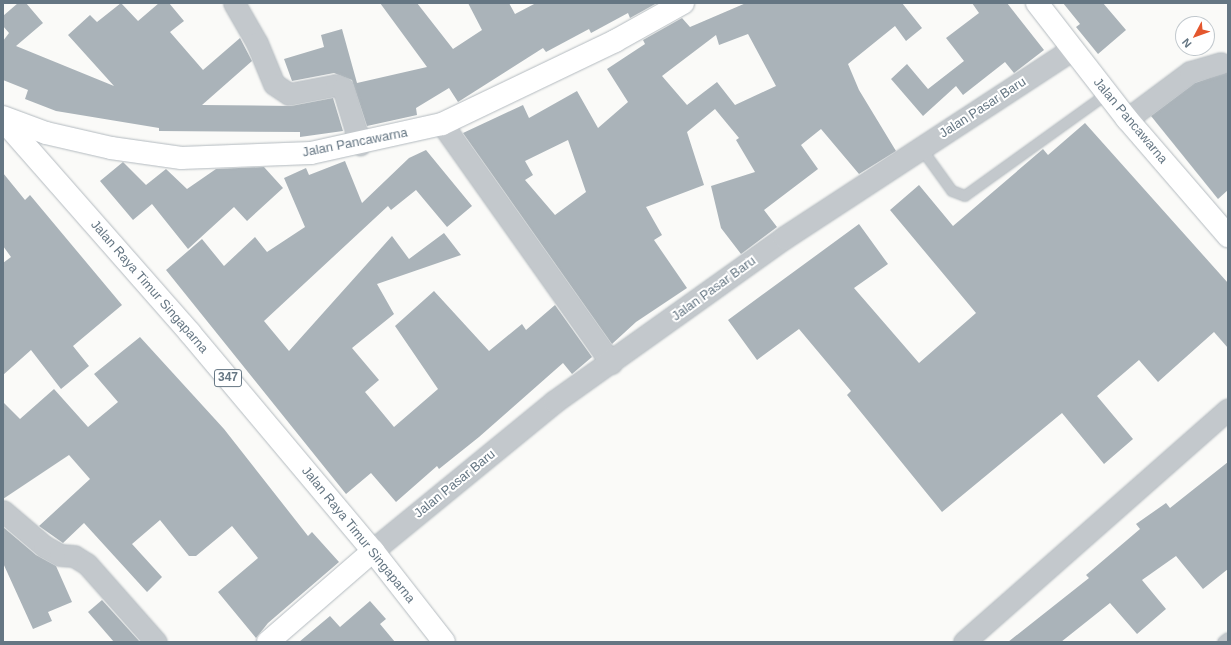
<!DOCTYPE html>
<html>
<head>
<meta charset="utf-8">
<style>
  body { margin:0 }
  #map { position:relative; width:1231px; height:645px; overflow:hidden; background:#fafaf8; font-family:Helvetica,sans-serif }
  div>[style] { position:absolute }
  .building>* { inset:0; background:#aab3b9 }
  .roads { filter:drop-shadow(0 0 1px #b3babf) drop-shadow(0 0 1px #b3babf) }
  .service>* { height:10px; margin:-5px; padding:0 5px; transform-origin:5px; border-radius:5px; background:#c3c8cc }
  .minor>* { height:21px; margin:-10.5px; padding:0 10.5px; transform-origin:10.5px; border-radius:10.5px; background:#c3c8cc }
  .tertiary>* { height:22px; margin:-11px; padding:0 11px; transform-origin:11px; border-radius:11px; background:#c3c8cc }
  .secondary>* { height:22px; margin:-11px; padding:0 11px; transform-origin:11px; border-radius:11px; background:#fff }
  .primary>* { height:22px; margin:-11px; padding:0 11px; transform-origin:11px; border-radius:11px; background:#fff }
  span { translate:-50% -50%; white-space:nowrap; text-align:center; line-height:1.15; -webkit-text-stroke:4px #fff; paint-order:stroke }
  .shield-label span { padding:1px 3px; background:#fff; border:1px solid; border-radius:3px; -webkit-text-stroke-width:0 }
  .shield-label { font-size:12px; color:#657683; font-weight:700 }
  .street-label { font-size:13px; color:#657683 }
  .frame { position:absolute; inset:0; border:4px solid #657683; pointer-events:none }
  .north { position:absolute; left:1175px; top:16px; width:40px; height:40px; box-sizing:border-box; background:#fff; border:1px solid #c1c8cd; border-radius:50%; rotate:229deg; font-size:11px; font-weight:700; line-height:16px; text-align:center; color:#657683 }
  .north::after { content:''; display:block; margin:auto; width:14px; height:18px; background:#e4572e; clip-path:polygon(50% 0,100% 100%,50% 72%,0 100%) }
</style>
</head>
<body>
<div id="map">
  <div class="building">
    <div style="clip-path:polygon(18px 3px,26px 3px,43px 23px,16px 46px,114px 86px,68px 35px,90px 15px,97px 22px,121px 3px,138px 21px,159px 3px,169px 3px,184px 21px,170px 32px,203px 70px,240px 38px,252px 61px,202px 105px,291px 106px,333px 98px,343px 131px,300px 137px,300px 132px,159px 131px,159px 128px,56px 111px,25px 99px,28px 90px,3px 80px,3px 41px,9px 33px,3px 26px,3px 16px)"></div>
    <div style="clip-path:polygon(380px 3px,417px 3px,453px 49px,482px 30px,468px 3px,509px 3px,515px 14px,536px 3px,657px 3px,630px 18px,628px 13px,591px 33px,589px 29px,546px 52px,543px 48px,458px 102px,449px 88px,416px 108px,417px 115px,367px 126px,352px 80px,334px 73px,292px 81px,284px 59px,324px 47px,321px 35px,342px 29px,357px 83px,427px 67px)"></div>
    <div style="clip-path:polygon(evenodd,746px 3px,902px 3px,922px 28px,906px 41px,895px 26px,848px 64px,859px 90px,896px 151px,859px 174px,821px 129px,801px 145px,818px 169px,764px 210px,777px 227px,741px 254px,721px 228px,711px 186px,755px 172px,736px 140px,739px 138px,715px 109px,687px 132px,704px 185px,646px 207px,662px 235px,654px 240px,687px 288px,636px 322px,612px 344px,463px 133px,523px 105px,529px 118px,577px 91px,598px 128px,628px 102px,607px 69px,645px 44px,643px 40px,682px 18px,690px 27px,746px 3px,748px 34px,776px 86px,735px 105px,717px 82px,687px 105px,662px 76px,716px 35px,719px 45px,748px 34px,746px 3px,568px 140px,586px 192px,555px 215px,525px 180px,533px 175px,525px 161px,568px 140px)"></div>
    <div style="clip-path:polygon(972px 3px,1007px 3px,1044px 50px,1014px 73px,1005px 62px,963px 95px,956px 86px,923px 116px,891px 79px,907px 64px,928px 89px,964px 61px,946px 38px,979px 13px)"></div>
    <div style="clip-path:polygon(1063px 3px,1103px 3px,1126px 30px,1098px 54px,1076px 27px,1080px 24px)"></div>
    <div style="clip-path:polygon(1228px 72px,1228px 190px,1218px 199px,1151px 116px,1195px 83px)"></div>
    <div style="clip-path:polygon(1085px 123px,1228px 283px,1228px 348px,1214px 332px,1158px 382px,1139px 360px,1097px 396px,1133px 439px,1104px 464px,1062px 413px,942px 512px,847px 395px,851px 391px,799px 329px,757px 360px,728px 320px,859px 224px,888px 264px,854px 288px,919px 363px,976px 313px,890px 210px,919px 185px,953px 226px,1043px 149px,1048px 155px)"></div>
    <div style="clip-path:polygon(426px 150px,472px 206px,447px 227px,416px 190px,391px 210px,388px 206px,264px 321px,289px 351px,392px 236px,409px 259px,444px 233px,461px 255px,377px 284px,394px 314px,352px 348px,379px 380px,365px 392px,394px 427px,438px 389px,395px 326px,434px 291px,489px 351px,522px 324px,526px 330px,555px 305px,592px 357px,572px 374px,563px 363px,479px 437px,439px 469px,437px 466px,396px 502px,371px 473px,346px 494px,166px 270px,202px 239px,224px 266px,255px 237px,267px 252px,305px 227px,284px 178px,306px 168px,309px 175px,345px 161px,362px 203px,409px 158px)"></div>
    <div style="clip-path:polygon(123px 162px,146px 185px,166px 169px,187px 189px,216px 169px,264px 167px,283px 188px,247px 221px,234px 207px,188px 249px,152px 204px,133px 220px,100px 181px)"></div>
    <div style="clip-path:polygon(3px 173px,25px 200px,30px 195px,122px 305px,73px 346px,89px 366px,61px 389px,31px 350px,3px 375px,3px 263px,11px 257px,3px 246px)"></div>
    <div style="clip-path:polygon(140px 337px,224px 429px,308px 536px,312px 532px,339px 562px,268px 623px,256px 638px,218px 592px,258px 558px,232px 526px,196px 556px,189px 556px,160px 520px,132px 544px,162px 577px,147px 592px,84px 523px,63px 543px,39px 526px,90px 479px,69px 455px,3px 499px,3px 402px,20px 419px,54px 389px,88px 427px,118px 402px,94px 374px)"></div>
    <div style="clip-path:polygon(1228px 462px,1228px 569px,1203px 589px,1176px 556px,1142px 580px,1166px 609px,1137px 634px,1110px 603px,1061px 642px,1008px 642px,1089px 578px,1086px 575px,1140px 529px,1136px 524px,1166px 503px,1170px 508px)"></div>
    <div style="clip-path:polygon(3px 527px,36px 555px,56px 566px,72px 602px,48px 612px,52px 621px,33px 629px,3px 563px)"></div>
    <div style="clip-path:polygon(102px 600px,140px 642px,114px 642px,88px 612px)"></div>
    <div style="clip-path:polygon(370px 601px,386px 619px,380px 624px,395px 642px,299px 642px,330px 616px,340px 627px)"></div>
  </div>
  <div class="roads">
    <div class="service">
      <div style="left:921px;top:148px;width:53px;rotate:54.2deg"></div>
      <div style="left:952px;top:191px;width:14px;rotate:21deg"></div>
      <div style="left:965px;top:196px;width:175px;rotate:-35.7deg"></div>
      <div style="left:1223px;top:642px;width:6px;rotate:-39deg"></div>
    </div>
    <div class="minor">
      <div style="left:234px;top:3px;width:46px;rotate:60.1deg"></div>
      <div style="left:257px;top:43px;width:44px;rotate:67.5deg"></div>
      <div style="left:274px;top:84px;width:18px;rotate:34deg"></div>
      <div style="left:289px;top:94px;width:48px;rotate:-10.8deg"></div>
      <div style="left:336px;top:85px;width:8px;rotate:23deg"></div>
      <div style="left:343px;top:88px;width:59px;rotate:73.1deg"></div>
      <div style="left:1127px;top:119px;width:79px;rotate:-36.7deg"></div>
      <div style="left:1190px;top:72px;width:32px;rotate:-16deg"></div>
      <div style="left:442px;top:124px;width:293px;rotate:54.7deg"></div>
      <div style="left:3px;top:511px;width:54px;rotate:40.5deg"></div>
      <div style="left:44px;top:546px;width:18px;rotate:29deg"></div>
      <div style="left:60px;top:555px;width:14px;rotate:4deg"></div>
      <div style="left:74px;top:556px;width:15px;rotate:32deg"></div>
      <div style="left:87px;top:564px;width:104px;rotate:48.5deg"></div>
      <div style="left:964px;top:642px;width:352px;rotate:-41.4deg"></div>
    </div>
    <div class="tertiary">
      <div style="left:373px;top:551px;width:235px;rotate:-39.3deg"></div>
      <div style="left:555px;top:402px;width:282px;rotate:-35.5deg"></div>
      <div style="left:785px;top:238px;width:343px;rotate:-33.2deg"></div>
    </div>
    <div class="secondary">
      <div style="left:1037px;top:3px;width:147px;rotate:52.2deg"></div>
      <div style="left:1127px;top:119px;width:155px;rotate:49.2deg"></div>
      <div style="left:3px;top:117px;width:46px;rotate:20.4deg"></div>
      <div style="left:46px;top:133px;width:67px;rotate:13deg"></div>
      <div style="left:111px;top:148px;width:71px;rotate:8.1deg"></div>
      <div style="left:181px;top:158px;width:130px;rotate:-2.2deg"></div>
      <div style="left:311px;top:153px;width:134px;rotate:-12.5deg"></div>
      <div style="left:442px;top:124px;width:192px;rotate:-25.6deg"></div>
      <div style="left:615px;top:41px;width:78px;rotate:-29.2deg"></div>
      <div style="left:268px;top:642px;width:139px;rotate:-40.9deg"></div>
    </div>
    <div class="primary">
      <div style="left:3px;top:120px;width:283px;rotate:48.7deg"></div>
      <div style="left:190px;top:333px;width:285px;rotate:50deg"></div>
      <div style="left:373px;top:551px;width:115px;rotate:52deg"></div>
    </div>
  </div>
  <div class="shield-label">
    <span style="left:228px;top:378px">347</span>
  </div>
  <div class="street-label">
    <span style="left:983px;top:108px;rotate:-33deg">Jalan Pasar Baru</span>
    <span style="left:1130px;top:121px;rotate:50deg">Jalan Pancawarna</span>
    <span style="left:355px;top:143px;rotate:-11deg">Jalan Pancawarna</span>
    <span style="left:149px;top:287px;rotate:49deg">Jalan Raya Timur Singaparna</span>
    <span style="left:714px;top:289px;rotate:-36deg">Jalan Pasar Baru</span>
    <span style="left:455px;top:484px;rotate:-39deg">Jalan Pasar Baru</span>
    <span style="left:358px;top:535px;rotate:51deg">Jalan Raya Timur Singaparna</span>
  </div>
  <div class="frame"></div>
  <div class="north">N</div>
</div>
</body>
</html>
